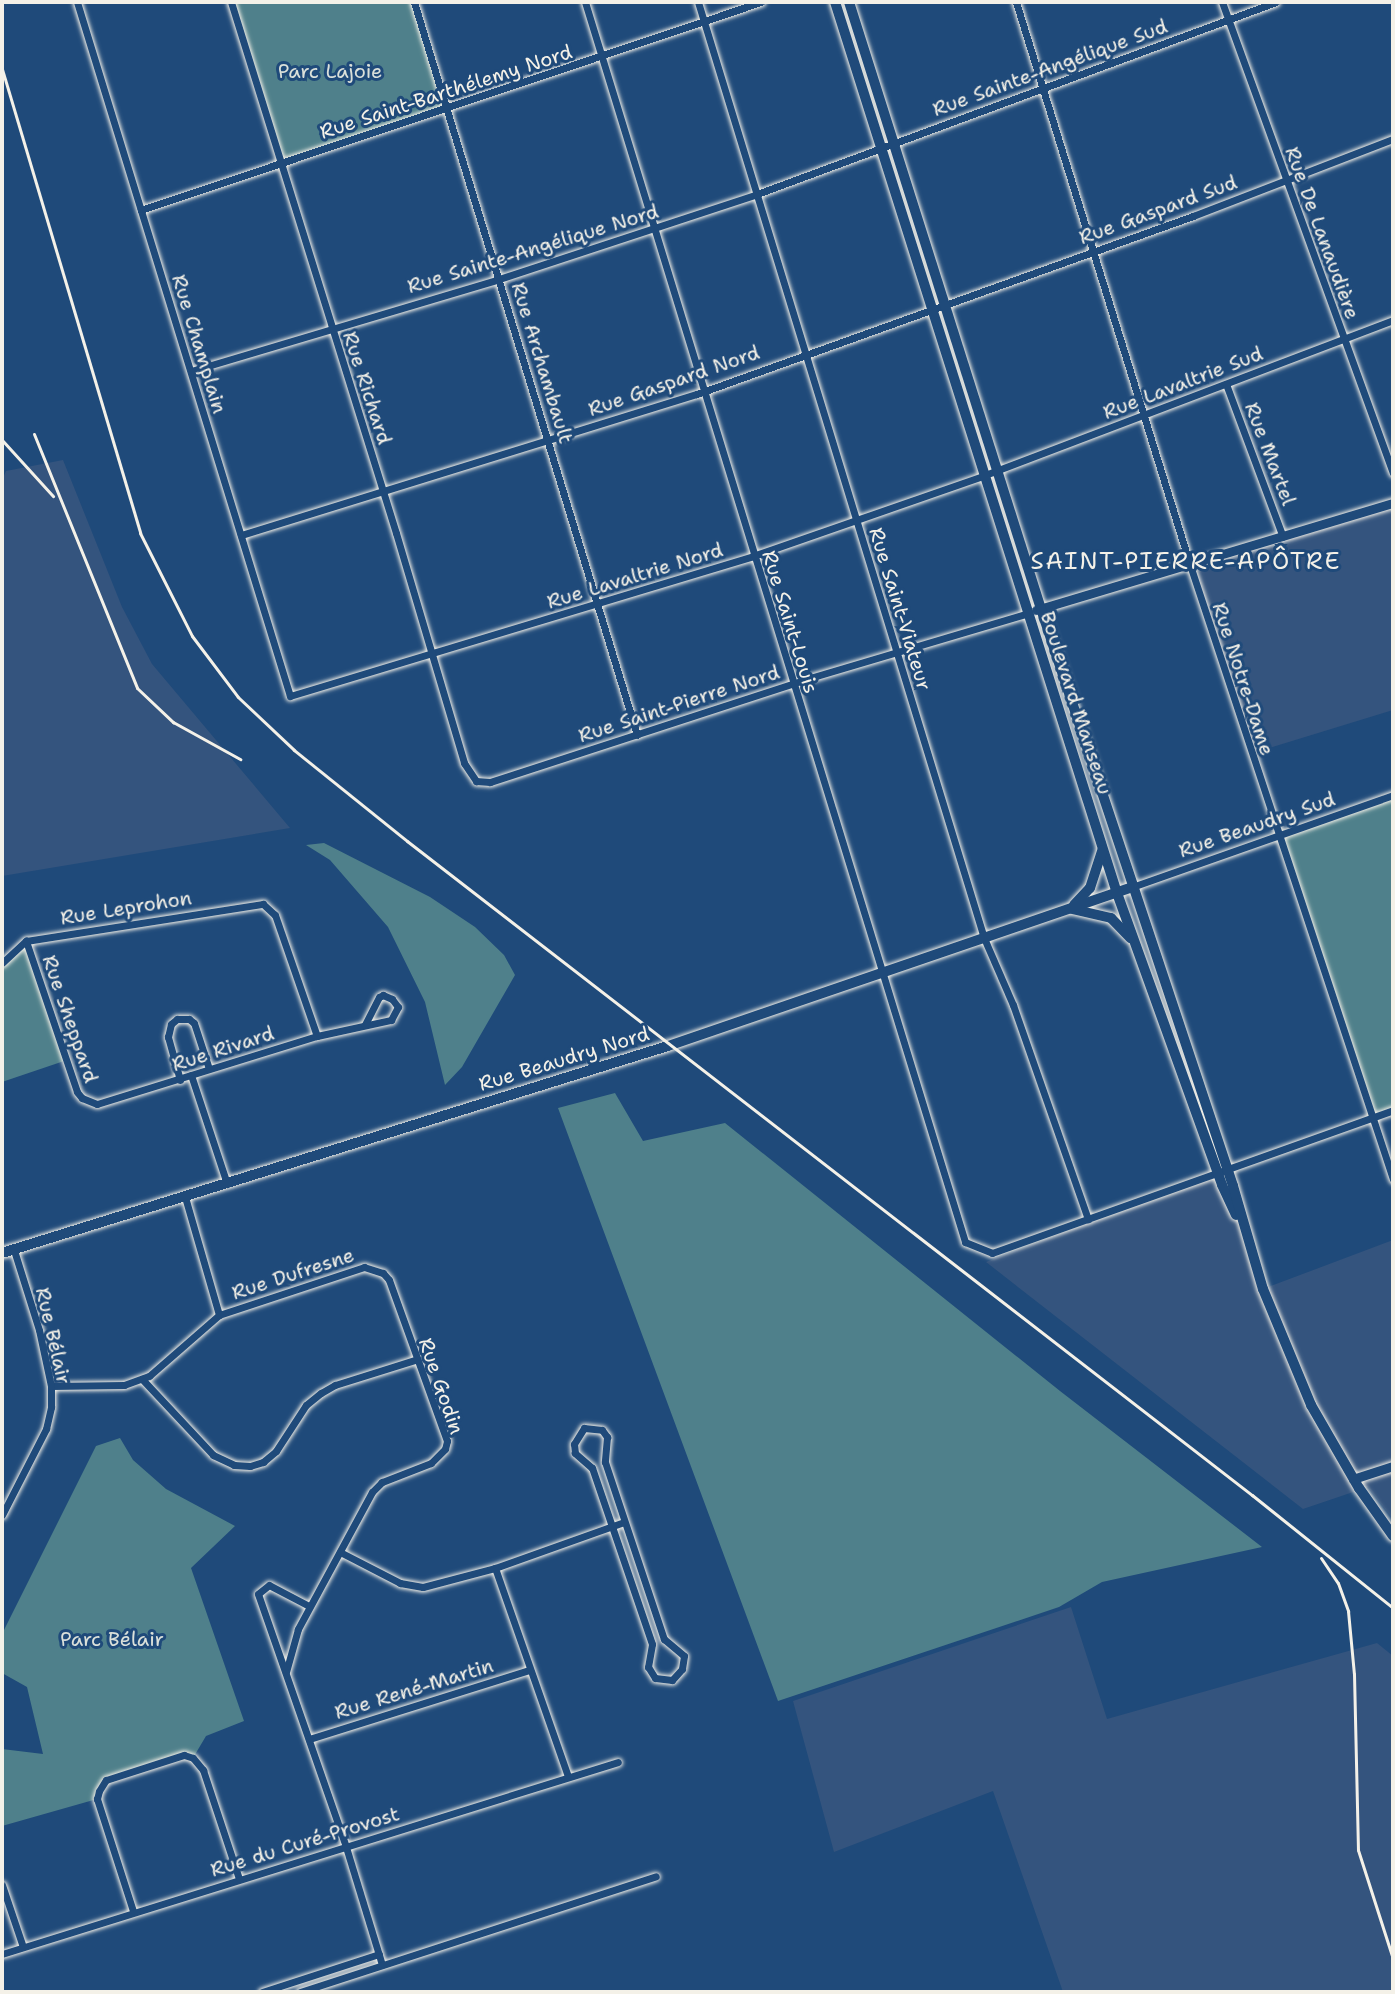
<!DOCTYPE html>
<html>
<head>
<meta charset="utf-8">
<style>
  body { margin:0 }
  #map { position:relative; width:1395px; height:1994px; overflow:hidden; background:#1f4a7a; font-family:"Shantell Sans",sans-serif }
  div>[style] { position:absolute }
  .built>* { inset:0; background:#34547e }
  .green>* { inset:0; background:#4f808b }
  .roads { filter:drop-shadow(0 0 2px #f4f1e8) drop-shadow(0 0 2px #f4f1e8) }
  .minor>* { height:7px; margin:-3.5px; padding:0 3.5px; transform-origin:3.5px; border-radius:3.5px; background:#1f4a7a }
  .tertiary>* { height:9px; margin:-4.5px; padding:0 4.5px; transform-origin:4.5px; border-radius:4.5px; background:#1f4a7a }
  .secondary>* { height:10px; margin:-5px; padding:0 5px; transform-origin:5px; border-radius:5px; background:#1f4a7a }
  .rail>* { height:3px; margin:-1.5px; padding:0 1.5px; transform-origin:1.5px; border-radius:1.5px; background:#f4f1e8 }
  span { translate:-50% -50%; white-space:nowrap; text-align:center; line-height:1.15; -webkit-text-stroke:6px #1f4a7a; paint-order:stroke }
  .street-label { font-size:20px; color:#f4f1e8 }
  .park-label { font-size:20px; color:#dbe0da }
  .quarter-label { font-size:24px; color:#f4f1e8; letter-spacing:2px }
  .frame { position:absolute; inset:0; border:4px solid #f4f1e8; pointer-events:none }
</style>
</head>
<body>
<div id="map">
  <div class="built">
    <div style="clip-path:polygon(63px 460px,122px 607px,152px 664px,290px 828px,2px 876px,2px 480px,6px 471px)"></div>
    <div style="clip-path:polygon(1393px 503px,1393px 710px,1250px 754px,1190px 565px)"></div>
    <div style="clip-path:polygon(1218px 1174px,1242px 1226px,1263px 1289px,1393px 1240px,1393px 1519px,1368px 1487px,1303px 1509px,986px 1262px)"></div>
    <div style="clip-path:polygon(1071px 1607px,1107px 1719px,1377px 1643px,1393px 1656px,1393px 1992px,1063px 1992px,993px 1791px,834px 1852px,793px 1701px)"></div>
  </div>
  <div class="green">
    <div style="clip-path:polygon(231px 2px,417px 2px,446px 109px,281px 163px)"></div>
    <div style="clip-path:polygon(1393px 795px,1393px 1110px,1371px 1117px,1277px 835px)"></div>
    <div style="clip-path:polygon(324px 843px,430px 897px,475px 927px,504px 955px,515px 975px,462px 1067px,445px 1085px,425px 1002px,388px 927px,330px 860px,306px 845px)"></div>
    <div style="clip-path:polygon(26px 941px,67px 1060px,2px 1082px,2px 963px)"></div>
    <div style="clip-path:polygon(615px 1093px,643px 1141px,725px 1123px,1060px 1391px,1262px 1547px,1102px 1582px,1059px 1607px,778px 1701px,558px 1108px)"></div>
    <div style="clip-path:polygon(120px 1438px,133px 1460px,166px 1489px,235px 1526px,191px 1568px,244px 1721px,206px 1736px,193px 1758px,184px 1756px,107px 1780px,97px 1799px,2px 1826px,2px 1749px,43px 1754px,27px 1687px,2px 1673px,2px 1634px,96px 1446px)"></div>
  </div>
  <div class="roads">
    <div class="minor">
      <div style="left:77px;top:2px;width:726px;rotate:72.94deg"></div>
      <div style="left:290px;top:696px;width:484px;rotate:-16.8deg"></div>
      <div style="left:753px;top:556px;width:246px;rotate:-19.2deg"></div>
      <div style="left:985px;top:475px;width:436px;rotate:-20.8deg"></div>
      <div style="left:231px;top:2px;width:556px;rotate:72.74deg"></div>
      <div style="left:396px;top:533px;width:240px;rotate:73.5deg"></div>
      <div style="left:464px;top:763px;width:22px;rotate:56deg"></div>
      <div style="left:476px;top:781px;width:14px;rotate:4deg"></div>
      <div style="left:490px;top:782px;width:329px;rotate:-18deg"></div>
      <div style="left:803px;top:680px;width:236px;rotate:-16.5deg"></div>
      <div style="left:414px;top:2px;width:766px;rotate:73.08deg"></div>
      <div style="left:585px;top:2px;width:1297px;rotate:72.96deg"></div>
      <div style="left:965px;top:1242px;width:29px;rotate:22deg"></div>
      <div style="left:992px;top:1253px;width:426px;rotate:-19.6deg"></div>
      <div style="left:698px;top:2px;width:979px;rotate:73.01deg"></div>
      <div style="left:984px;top:938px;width:73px;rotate:66.6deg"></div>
      <div style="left:1013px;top:1005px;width:227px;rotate:70.7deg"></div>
      <div style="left:1016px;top:2px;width:589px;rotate:72.83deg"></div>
      <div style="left:1190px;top:565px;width:647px;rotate:71.71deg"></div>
      <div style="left:1222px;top:2px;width:501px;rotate:70.05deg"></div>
      <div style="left:141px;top:210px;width:654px;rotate:-18.55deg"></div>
      <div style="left:191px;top:371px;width:321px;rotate:-16.6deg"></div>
      <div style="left:499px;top:279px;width:272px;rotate:-18.2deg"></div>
      <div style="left:757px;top:194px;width:553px;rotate:-20.3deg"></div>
      <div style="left:1226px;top:384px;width:163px;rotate:69.6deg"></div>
      <div style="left:241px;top:535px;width:477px;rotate:-17.2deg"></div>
      <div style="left:697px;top:394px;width:527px;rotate:-19.74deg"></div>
      <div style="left:1193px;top:216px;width:214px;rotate:-21.1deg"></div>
      <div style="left:1132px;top:887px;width:277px;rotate:-19.4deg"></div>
      <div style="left:26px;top:941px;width:159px;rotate:71.3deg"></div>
      <div style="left:77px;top:1092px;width:8px;rotate:50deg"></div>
      <div style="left:82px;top:1098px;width:16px;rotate:22deg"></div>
      <div style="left:97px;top:1104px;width:230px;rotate:-17.2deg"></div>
      <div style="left:317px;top:1036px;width:76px;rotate:-12.2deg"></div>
      <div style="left:391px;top:1020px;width:15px;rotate:-62deg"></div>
      <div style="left:398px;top:1007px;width:10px;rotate:-127deg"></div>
      <div style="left:392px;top:999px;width:10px;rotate:-156deg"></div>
      <div style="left:383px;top:995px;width:4px;rotate:153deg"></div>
      <div style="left:379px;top:997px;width:31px;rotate:117deg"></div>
      <div style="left:2px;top:963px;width:33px;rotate:-43deg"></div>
      <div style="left:26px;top:941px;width:240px;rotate:-8.9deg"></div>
      <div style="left:263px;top:904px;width:16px;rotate:43deg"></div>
      <div style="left:275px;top:915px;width:128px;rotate:70.9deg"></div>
      <div style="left:191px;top:1075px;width:115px;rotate:71.7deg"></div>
      <div style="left:180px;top:1080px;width:45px;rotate:-105.6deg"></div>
      <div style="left:168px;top:1037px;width:13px;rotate:-77deg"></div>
      <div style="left:171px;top:1024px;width:8px;rotate:-40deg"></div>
      <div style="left:177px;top:1019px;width:12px"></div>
      <div style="left:189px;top:1019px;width:6px;rotate:39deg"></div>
      <div style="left:194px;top:1023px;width:48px;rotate:71.9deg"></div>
      <div style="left:185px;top:1197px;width:123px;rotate:73.9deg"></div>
      <div style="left:142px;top:1379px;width:104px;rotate:46.9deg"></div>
      <div style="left:213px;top:1455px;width:23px;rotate:25deg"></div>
      <div style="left:234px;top:1465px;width:16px;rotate:4deg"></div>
      <div style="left:250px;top:1466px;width:14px;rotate:-17deg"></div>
      <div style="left:263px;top:1462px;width:17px;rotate:-40deg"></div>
      <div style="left:276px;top:1451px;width:55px;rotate:-56.9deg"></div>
      <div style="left:306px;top:1405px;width:19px;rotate:-39deg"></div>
      <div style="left:321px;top:1393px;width:16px;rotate:-30deg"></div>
      <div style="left:335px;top:1385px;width:84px;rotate:-17.4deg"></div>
      <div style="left:51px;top:1386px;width:73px;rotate:-0.8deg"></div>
      <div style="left:124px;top:1385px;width:27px;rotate:-20deg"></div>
      <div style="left:149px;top:1376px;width:93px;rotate:-41.1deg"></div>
      <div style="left:219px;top:1315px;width:153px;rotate:-18.3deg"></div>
      <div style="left:364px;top:1267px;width:20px;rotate:18deg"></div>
      <div style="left:383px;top:1273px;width:9px;rotate:49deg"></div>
      <div style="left:389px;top:1280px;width:171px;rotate:70.2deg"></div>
      <div style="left:447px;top:1441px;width:8px;rotate:104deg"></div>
      <div style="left:445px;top:1449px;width:20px;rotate:135deg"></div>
      <div style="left:431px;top:1463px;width:53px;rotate:158.8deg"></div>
      <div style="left:382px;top:1482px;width:14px;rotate:135deg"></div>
      <div style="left:372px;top:1492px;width:156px;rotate:118.4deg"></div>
      <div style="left:298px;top:1629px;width:45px;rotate:105.6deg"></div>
      <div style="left:584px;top:1428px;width:18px;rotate:6deg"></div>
      <div style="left:602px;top:1430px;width:9px;rotate:54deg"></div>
      <div style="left:607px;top:1437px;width:25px;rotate:95deg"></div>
      <div style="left:605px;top:1462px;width:187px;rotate:71.6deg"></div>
      <div style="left:664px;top:1639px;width:26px;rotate:40deg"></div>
      <div style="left:684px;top:1656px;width:13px;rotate:99deg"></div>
      <div style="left:682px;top:1669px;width:15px;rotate:132deg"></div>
      <div style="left:672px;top:1680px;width:17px;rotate:-173deg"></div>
      <div style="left:655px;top:1678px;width:13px;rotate:-122deg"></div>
      <div style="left:648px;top:1667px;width:23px;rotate:-80deg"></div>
      <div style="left:652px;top:1644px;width:186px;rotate:-108.8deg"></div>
      <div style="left:592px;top:1468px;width:23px;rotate:-139deg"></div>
      <div style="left:575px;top:1453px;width:9px;rotate:-96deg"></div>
      <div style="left:574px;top:1444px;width:19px;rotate:-58deg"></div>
      <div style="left:2px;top:1515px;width:97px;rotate:-62.9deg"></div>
      <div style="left:46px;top:1429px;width:23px;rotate:-77deg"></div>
      <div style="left:51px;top:1407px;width:21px;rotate:-90deg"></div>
      <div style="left:51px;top:1386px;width:57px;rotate:-102.1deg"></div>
      <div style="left:39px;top:1330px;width:84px;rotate:-107.4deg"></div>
      <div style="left:340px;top:1552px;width:68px;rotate:27.3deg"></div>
      <div style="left:400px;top:1583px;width:23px;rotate:10deg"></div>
      <div style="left:423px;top:1587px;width:74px;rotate:-14.8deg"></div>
      <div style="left:495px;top:1568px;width:137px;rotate:-19.6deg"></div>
      <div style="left:495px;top:1568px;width:221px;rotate:70.7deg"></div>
      <div style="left:309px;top:1606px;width:45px;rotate:-152.3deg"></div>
      <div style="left:269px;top:1585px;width:14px;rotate:141deg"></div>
      <div style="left:258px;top:1594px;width:268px;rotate:70.8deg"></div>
      <div style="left:346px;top:1847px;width:123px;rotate:73deg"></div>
      <div style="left:309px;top:1739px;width:231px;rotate:-17.4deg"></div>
      <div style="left:2px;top:1885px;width:65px;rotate:71.3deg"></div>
      <div style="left:133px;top:1911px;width:118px;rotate:-107.8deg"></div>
      <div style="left:97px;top:1799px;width:8px;rotate:-76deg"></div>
      <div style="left:99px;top:1791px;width:13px;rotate:-58deg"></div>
      <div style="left:106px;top:1780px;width:82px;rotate:-17.8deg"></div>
      <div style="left:184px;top:1755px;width:9px;rotate:18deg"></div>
      <div style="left:193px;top:1758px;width:16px;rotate:50deg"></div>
      <div style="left:203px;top:1770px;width:115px;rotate:71.7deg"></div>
      <div style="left:2px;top:1954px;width:645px;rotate:-17.31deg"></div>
      <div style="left:262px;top:1992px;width:123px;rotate:-18deg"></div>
      <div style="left:300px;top:1992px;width:374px;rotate:-18deg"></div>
    </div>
    <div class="tertiary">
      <div style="left:1036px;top:610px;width:373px;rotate:-16.7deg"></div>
      <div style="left:1353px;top:1479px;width:42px;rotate:-18deg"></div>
    </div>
    <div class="secondary">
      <div style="left:835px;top:2px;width:935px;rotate:72.44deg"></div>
      <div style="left:1117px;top:893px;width:310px;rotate:70.2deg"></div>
      <div style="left:1222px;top:1185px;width:33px;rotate:65deg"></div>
      <div style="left:849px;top:2px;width:637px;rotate:72.45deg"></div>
      <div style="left:1041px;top:609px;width:608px;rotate:71.59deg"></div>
      <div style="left:1233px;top:1186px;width:107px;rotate:73.8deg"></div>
      <div style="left:1263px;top:1289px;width:126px;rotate:67.5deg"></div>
      <div style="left:1311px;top:1405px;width:96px;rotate:60deg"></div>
      <div style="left:1359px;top:1488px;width:59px;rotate:54.7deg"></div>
      <div style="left:1074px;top:905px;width:23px;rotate:-47deg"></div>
      <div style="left:1090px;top:888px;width:40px;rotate:-72deg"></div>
      <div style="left:1072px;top:909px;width:40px;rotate:13deg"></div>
      <div style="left:1111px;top:918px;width:28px;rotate:46deg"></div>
      <div style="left:2px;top:1253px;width:697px;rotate:-17.27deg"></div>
      <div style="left:668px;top:1046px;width:490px;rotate:-18.9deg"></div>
    </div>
  </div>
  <div class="rail">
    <div style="left:2px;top:69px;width:484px;rotate:73.4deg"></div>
    <div style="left:140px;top:533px;width:115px;rotate:63.2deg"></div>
    <div style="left:192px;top:636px;width:76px;rotate:53deg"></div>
    <div style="left:238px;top:697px;width:77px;rotate:43.4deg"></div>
    <div style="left:294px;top:750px;width:145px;rotate:38.8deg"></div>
    <div style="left:407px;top:841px;width:1069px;rotate:37.74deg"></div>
    <div style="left:1252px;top:1495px;width:181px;rotate:38.7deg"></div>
    <div style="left:34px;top:434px;width:274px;rotate:67.9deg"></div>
    <div style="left:137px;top:688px;width:50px;rotate:43.4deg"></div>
    <div style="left:173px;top:722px;width:77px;rotate:28.9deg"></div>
    <div style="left:2px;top:440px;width:76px;rotate:47.7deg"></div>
    <div style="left:1321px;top:1558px;width:30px;rotate:56deg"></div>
    <div style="left:1338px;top:1583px;width:30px;rotate:70deg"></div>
    <div style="left:1348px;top:1611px;width:63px;rotate:84.6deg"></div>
    <div style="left:1354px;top:1674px;width:176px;rotate:88.7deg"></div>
    <div style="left:1358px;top:1850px;width:114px;rotate:72.2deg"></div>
  </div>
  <div class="street-label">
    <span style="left:1050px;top:68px;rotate:-20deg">Rue Sainte-Angélique Sud</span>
    <span style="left:446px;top:92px;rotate:-18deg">Rue Saint-Barthélemy Nord</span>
    <span style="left:1158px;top:210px;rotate:-20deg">Rue Gaspard Sud</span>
    <span style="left:1322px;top:233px;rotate:70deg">Rue De Lanaudière</span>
    <span style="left:533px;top:249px;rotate:-17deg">Rue Sainte-Angélique Nord</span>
    <span style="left:199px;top:344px;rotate:73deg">Rue Champlain</span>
    <span style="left:542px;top:363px;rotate:73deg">Rue Archambault</span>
    <span style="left:674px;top:381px;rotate:-19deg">Rue Gaspard Nord</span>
    <span style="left:1183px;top:383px;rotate:-21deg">Rue Lavaltrie Sud</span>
    <span style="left:367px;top:388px;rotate:72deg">Rue Richard</span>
    <span style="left:1270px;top:454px;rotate:69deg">Rue Martel</span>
    <span style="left:635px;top:576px;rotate:-17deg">Rue Lavaltrie Nord</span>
    <span style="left:900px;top:609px;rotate:73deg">Rue Saint-Viateur</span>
    <span style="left:790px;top:622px;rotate:73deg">Rue Saint-Louis</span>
    <span style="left:1243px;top:679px;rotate:72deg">Rue Notre-Dame</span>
    <span style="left:1076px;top:703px;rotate:72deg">Boulevard Manseau</span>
    <span style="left:679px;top:704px;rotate:-18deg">Rue Saint-Pierre Nord</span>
    <span style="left:1257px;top:825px;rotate:-19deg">Rue Beaudry Sud</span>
    <span style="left:126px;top:908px;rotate:-9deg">Rue Leprohon</span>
    <span style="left:70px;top:1019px;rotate:71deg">Rue Sheppard</span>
    <span style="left:223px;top:1049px;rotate:-18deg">Rue Rivard</span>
    <span style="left:564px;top:1059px;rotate:-17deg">Rue Beaudry Nord</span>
    <span style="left:293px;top:1274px;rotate:-18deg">Rue Dufresne</span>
    <span style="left:53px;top:1336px;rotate:77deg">Rue Bélair</span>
    <span style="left:441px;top:1386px;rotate:71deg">Rue Godin</span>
    <span style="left:414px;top:1689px;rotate:-17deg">Rue René-Martin</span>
    <span style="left:305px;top:1842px;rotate:-17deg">Rue du Curé-Provost</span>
  </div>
  <div class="park-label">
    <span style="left:330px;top:71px">Parc Lajoie</span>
    <span style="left:112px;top:1639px">Parc Bélair</span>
  </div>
  <div class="quarter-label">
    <span style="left:1186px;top:562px">SAINT-PIERRE-APÔTRE</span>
  </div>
  <div class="frame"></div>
</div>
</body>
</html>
